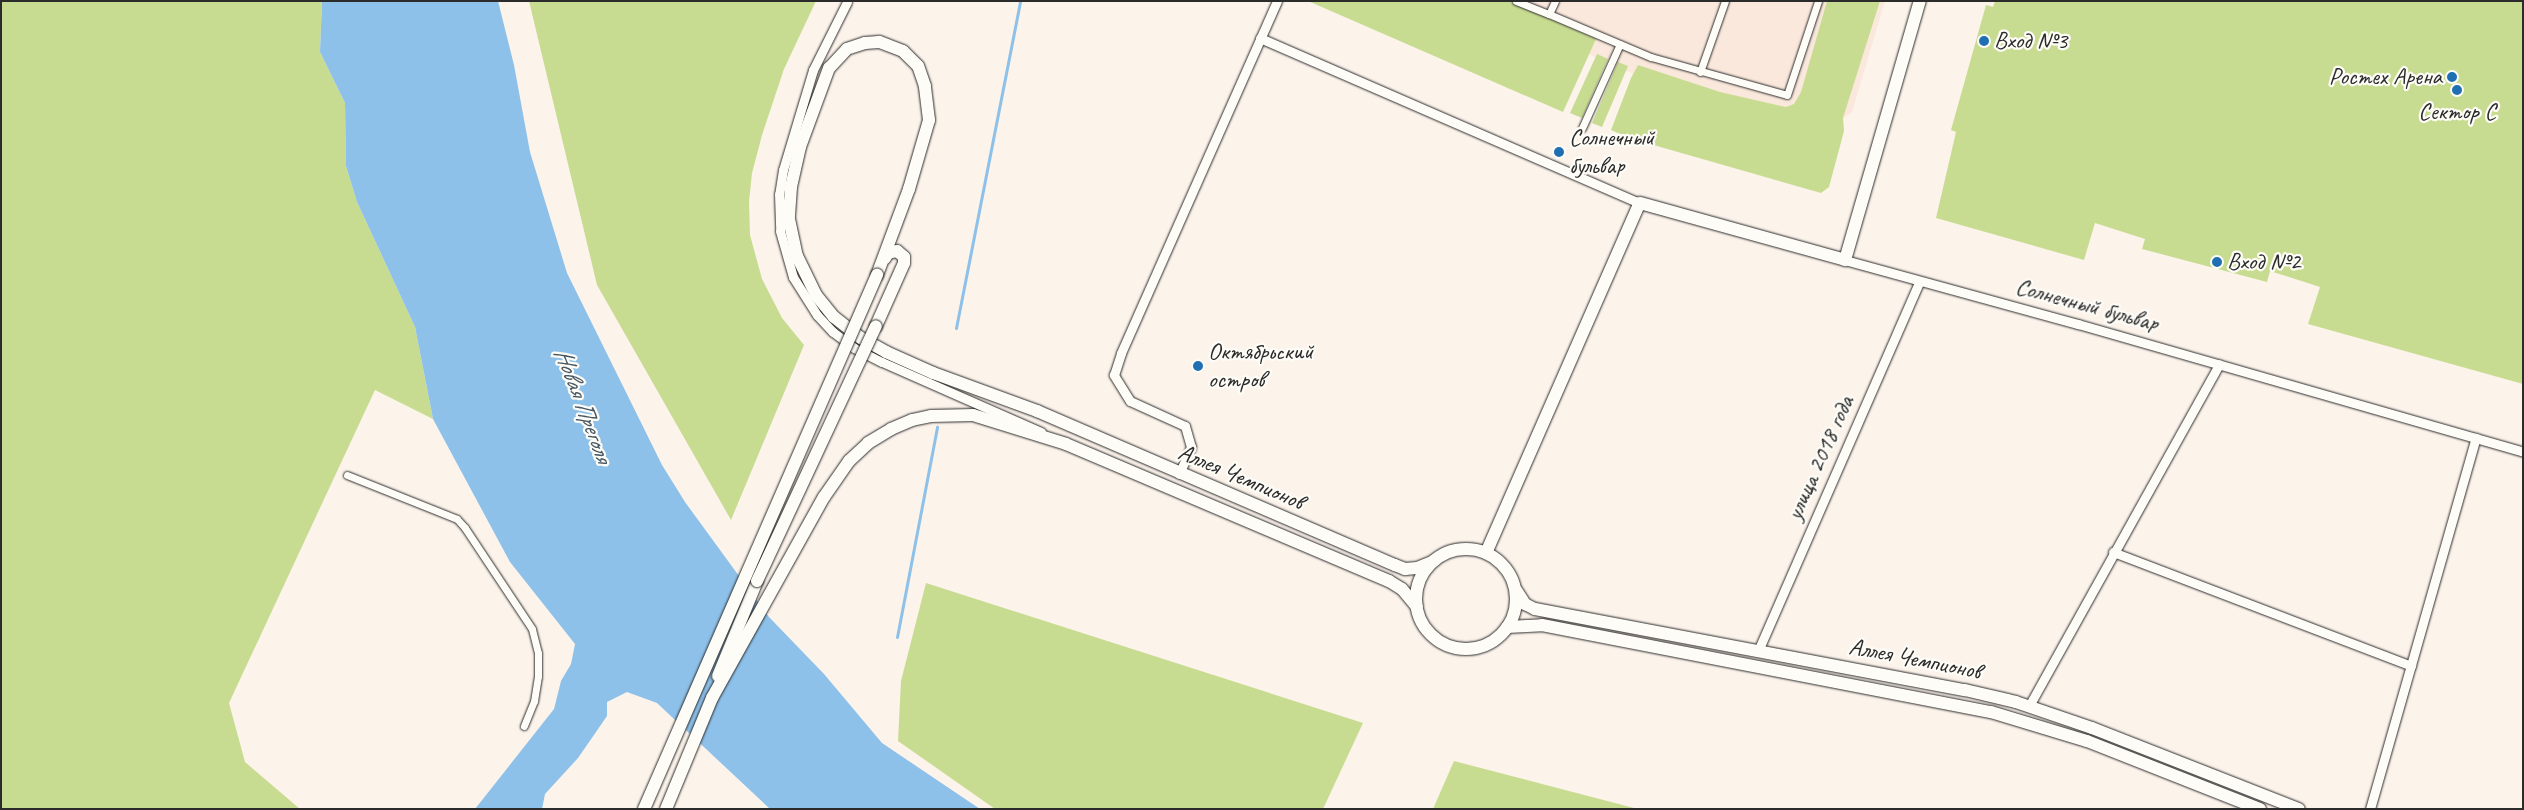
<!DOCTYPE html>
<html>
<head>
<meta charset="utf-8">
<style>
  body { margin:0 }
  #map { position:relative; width:2524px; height:810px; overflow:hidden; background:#fcf3eb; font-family:Caveat,sans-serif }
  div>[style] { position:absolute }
  .built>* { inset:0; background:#fbe8dc }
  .green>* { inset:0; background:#c8dc91 }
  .water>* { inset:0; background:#8dc1ea }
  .stream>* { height:3px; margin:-1.5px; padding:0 1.5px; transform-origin:1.5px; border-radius:1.5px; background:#8dc1ea }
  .roads { filter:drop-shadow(0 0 1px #2b2b2b) drop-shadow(0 0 1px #2b2b2b) }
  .pedestrian>* { height:7px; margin:-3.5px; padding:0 3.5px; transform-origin:3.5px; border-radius:3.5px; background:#fdfcf7 }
  .minor>* { height:9px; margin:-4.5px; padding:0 4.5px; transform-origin:4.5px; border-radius:4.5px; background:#fdfcf7 }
  .secondary>* { height:12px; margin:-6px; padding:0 6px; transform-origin:6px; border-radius:6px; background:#fdfcf7 }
  .secondary>.ring { margin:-6px; padding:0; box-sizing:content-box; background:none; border:12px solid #fdfcf7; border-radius:50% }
  .bridges { filter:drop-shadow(0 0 1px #2b2b2b) drop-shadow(0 0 1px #2b2b2b) }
  .secondary-bridge>* { height:12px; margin:-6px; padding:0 6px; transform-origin:6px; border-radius:6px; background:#fdfcf7 }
  .dots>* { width:14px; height:14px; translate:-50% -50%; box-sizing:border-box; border:2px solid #fdfcf7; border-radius:50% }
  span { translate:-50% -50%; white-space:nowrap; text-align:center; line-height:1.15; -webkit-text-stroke:4.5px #fdfcf7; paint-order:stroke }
  .poi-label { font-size:24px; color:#2b2b2b }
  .left { translate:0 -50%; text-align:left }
  .right { translate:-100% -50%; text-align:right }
  .street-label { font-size:24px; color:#2b2b2b }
  .water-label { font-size:25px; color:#485864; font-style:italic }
  .frame { position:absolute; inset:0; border:2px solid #2b2b2b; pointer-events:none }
</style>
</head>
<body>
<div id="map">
  <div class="built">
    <div style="clip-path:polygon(1470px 1px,1885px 1px,1852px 112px,1828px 129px,1649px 81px)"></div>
  </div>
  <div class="green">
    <div style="clip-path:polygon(1px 1px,322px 1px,320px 52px,345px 103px,346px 166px,357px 202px,415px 327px,433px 419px,375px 390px,229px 703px,245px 762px,300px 809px,1px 809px)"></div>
    <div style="clip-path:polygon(529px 1px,816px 1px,784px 69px,762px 135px,752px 173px,749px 202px,750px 235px,762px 279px,782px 318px,804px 345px,731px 520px,597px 285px)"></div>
    <div style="clip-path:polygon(1308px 1px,1509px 1px,1596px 39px,1563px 112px)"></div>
    <div style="clip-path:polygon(1827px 1px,1880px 1px,1843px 118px,1844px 131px,1829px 187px,1821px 193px,1629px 138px,1611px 130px,1631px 78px,1638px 65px,1720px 92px,1786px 107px,1794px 104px,1801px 92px)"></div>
    <div style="clip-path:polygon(1995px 1px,2523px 1px,2523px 384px,2308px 324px,2320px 287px,2270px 271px,2267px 282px,2142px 249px,2145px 239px,2095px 223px,2084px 260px,1936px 218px,1956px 132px,1951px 130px,1986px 5px,1993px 7px)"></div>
    <div style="clip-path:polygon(1597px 54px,1608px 59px,1582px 118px,1570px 113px)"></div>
    <div style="clip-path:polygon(1618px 62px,1628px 66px,1602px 127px,1592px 123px)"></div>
    <div style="clip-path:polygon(926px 583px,1363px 723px,1323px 809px,995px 809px,898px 741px,901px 681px)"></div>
    <div style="clip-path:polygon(1454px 761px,1638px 809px,1433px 809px)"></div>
  </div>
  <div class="water">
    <div style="clip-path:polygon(322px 1px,498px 1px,514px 65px,530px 152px,567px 273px,662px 465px,685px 502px,769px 617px,824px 674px,882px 743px,980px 809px,770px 809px,657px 703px,627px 692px,607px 702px,607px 716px,578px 758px,545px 794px,542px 809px,475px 809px,554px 709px,561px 681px,571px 664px,575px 644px,510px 562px,433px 419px,415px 327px,357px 202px,346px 166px,345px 103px,320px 52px)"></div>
  </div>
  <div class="stream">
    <div style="left:956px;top:328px;width:333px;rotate:-78.9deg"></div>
    <div style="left:897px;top:637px;width:214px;rotate:-79.2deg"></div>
  </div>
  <div class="roads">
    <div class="pedestrian">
      <div style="left:1516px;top:1px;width:35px;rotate:22deg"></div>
      <div style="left:1549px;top:14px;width:14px;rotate:-65deg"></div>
      <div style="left:1549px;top:14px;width:111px;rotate:22.9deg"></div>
      <div style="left:1651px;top:57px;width:141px;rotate:15.6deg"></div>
      <div style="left:1787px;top:95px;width:99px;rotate:-71.7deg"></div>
      <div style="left:1700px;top:72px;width:75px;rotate:-70.6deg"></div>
      <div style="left:1582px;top:128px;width:92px;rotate:-65.7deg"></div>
      <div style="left:347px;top:475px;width:118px;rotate:21.8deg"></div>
      <div style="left:457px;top:519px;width:12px;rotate:48deg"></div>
      <div style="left:465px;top:528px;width:121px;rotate:56.4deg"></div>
      <div style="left:532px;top:629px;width:25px;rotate:76deg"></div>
      <div style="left:538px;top:653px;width:23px;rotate:90deg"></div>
      <div style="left:538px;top:676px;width:25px;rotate:99deg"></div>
      <div style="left:534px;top:701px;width:27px;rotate:112deg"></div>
    </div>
    <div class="minor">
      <div style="left:847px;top:2px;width:76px;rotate:116.6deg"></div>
      <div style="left:813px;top:70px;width:104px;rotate:106.7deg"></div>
      <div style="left:783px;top:170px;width:24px;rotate:99deg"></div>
      <div style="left:779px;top:194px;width:37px;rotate:88deg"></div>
      <div style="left:780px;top:231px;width:48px;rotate:74.2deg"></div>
      <div style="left:793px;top:277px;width:45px;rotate:57.7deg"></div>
      <div style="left:817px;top:315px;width:23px;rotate:47deg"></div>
      <div style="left:833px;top:332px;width:26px;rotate:37deg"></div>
      <div style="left:854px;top:348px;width:31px;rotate:27deg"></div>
      <div style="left:882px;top:362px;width:174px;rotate:23.8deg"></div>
      <div style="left:1260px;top:38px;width:414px;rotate:23.5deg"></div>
      <div style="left:1845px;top:260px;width:242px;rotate:15.4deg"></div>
      <div style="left:2078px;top:324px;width:463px;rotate:16deg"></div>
      <div style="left:1179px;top:474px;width:30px;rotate:-66deg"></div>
      <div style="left:1191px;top:447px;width:22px;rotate:-106deg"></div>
      <div style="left:1185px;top:426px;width:60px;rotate:-155.6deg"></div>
      <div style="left:1130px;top:401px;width:31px;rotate:-122deg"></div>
      <div style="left:1114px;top:375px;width:23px;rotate:-72deg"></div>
      <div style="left:1121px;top:353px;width:385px;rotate:-66.1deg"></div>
      <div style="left:2113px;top:552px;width:319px;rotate:20.9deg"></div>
      <div style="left:1758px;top:651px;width:403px;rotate:-66.4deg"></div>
      <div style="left:2029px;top:706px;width:391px;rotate:-60.9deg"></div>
      <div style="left:2370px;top:809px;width:386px;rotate:-74.1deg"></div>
    </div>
    <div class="secondary">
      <div style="left:877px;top:275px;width:92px;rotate:-69.6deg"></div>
      <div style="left:909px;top:189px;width:72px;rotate:-73.8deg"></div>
      <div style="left:929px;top:120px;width:34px;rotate:-97deg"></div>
      <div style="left:925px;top:86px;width:21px;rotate:-109deg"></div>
      <div style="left:918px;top:66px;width:21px;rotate:-135deg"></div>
      <div style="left:903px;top:51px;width:26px;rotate:-159deg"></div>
      <div style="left:879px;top:42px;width:14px;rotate:176deg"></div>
      <div style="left:865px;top:43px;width:19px;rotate:162deg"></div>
      <div style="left:847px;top:49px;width:26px;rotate:133deg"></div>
      <div style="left:829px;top:68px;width:84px;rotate:110.2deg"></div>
      <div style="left:800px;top:147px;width:41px;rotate:102.7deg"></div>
      <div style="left:791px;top:187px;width:32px;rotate:94deg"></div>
      <div style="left:789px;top:219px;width:38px;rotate:78deg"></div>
      <div style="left:797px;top:256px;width:43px;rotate:64deg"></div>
      <div style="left:816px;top:295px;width:28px;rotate:51deg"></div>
      <div style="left:834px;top:317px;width:34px;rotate:38deg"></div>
      <div style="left:861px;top:338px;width:29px;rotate:29deg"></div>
      <div style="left:886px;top:352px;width:51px;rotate:24.1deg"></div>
      <div style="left:933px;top:373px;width:111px;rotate:20.1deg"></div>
      <div style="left:1037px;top:411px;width:390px;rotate:23.3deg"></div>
      <div style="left:1395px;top:565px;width:11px;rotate:22deg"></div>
      <div style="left:1405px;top:569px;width:12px;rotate:-5deg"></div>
      <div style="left:1417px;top:568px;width:16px;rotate:-22deg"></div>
      <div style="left:876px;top:326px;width:69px;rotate:-66deg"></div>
      <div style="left:904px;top:263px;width:6px;rotate:-90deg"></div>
      <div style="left:904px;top:257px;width:9px;rotate:-139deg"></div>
      <div style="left:897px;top:251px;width:9px;rotate:167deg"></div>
      <div style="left:888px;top:253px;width:6px;rotate:121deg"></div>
      <div class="ring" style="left:1416px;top:549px;width:88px;height:88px"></div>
      <div style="left:1486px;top:553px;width:382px;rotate:-66.3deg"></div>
      <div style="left:1640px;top:203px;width:213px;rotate:15.5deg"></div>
      <div style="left:1845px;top:260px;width:270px;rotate:-73.9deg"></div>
      <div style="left:1516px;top:590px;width:17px;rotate:57deg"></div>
      <div style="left:1525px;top:604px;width:11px;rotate:27deg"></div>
      <div style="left:1535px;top:609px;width:438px;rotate:10.7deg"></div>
      <div style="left:1965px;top:690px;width:52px;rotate:13.2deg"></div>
      <div style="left:2016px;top:702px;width:80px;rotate:18.9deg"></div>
      <div style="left:2092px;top:728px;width:222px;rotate:21.4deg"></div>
      <div style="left:1507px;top:627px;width:35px;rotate:-3deg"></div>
      <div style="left:1542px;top:625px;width:457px;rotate:11deg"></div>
      <div style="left:1991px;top:712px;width:100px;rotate:16.8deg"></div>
      <div style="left:2087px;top:741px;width:186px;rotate:21.5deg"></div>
      <div style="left:718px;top:676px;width:103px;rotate:-67.7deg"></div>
      <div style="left:666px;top:809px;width:120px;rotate:-67.5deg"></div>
      <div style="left:712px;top:698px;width:230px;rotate:-60.9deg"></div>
      <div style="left:824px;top:497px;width:44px;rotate:-55.2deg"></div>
      <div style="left:849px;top:461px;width:26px;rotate:-43deg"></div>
      <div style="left:868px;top:443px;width:27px;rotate:-31deg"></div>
      <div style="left:891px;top:429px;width:23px;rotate:-23deg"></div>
      <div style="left:912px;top:420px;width:19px;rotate:-12deg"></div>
      <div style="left:931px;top:416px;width:42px;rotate:-1.4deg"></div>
      <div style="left:973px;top:415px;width:97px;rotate:17.3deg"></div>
      <div style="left:1066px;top:444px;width:351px;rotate:23deg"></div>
      <div style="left:1389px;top:581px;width:15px;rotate:32deg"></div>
      <div style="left:1402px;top:589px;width:23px;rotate:50deg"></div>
    </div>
  </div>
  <div class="bridges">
    <div class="secondary-bridge">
      <div style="left:757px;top:581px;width:281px;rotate:-65deg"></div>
      <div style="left:644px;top:809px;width:583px;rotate:-66.43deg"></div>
    </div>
  </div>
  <div class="dots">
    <div style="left:1984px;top:41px;background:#1f6fb2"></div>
    <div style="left:2452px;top:77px;background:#1f6fb2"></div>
    <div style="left:2457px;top:90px;background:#1f6fb2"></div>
    <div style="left:1559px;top:152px;background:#1f6fb2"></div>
    <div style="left:2217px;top:262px;background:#1f6fb2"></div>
    <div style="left:1198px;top:366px;background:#1f6fb2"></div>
  </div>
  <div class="poi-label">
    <span class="left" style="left:1994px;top:41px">Вход №3</span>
    <span class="right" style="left:2442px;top:77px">Ростех Арена</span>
    <span style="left:2457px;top:112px">Сектор C</span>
    <span class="left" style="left:1569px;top:152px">Солнечный<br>бульвар</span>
    <span class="left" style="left:2227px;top:262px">Вход №2</span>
    <span class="left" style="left:1208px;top:366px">Октябрьский<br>остров</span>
  </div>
  <div class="street-label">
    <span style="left:2087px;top:305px;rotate:15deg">Солнечный бульвар</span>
    <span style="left:1820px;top:458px;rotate:-66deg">улица 2018 года</span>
    <span style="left:1241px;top:477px;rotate:23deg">Аллея Чемпионов</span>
    <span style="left:1915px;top:659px;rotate:11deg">Аллея Чемпионов</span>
  </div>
  <div class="water-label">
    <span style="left:583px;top:405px;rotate:69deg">Новая Преголя</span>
  </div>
  <div class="frame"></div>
</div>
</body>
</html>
